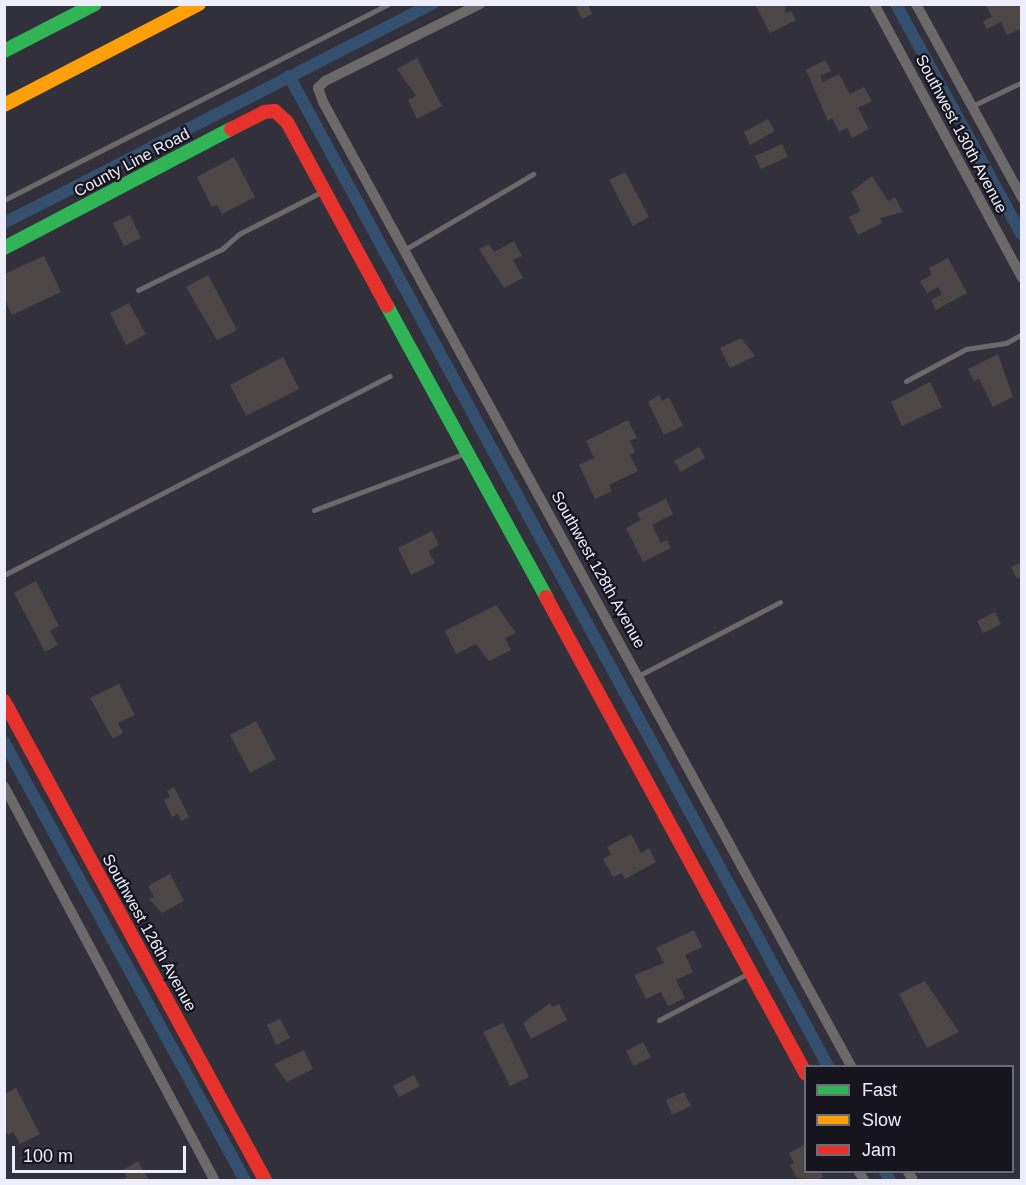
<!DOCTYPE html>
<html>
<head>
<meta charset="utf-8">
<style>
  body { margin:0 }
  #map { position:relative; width:1026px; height:1185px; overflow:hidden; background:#31303b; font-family:Helvetica,sans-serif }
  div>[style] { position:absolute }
  .canal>* { height:12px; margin:-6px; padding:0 6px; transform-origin:6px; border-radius:6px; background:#35506e }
  .building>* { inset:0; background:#4c4746 }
  .lane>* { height:5px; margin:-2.5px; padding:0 2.5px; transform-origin:2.5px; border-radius:2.5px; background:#6c696a }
  .street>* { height:10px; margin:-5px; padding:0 5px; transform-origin:5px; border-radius:5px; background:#6c696a }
  .fast>* { height:14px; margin:-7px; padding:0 7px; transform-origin:7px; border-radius:7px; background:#30b455 }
  .slow>* { height:14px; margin:-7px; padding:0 7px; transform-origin:7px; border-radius:7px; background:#ff9f0a }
  .jam>* { height:14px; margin:-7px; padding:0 7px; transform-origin:7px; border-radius:7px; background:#e5322d }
  span { translate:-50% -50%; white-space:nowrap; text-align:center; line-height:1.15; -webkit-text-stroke:4.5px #16151e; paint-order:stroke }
  .street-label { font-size:16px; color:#eeeefb }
  .frame { position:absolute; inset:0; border:6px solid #eeeefb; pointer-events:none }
  .legend { position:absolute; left:804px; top:1065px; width:210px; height:108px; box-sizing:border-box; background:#16151e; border:2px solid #6c6c76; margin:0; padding:8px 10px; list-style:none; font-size:18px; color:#eeeefb }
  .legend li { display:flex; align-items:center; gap:12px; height:30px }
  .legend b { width:30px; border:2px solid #6c6c76 }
  .scale { position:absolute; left:12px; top:1146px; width:174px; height:27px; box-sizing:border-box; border:3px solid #eeeefb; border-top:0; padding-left:8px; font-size:18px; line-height:21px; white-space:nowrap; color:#eeeefb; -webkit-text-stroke:4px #16151e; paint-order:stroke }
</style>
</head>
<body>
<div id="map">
  <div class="canal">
    <div style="left:896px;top:4px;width:263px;rotate:61.4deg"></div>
    <div style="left:289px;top:76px;width:1127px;rotate:61.43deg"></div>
    <div style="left:4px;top:223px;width:481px;rotate:-27.1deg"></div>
    <div style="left:4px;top:742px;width:500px;rotate:61.2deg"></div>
    <div style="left:885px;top:1172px;width:9px;rotate:58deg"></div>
  </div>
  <div class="building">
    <div style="clip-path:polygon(588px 4px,592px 14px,582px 19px,576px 6px)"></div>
    <div style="clip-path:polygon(755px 4px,785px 4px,785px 13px,791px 11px,796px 20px,770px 33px)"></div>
    <div style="clip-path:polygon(985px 4px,1022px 4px,1022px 28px,1007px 35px,1001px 22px,987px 29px,983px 21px,992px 17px)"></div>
    <div style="clip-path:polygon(417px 58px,442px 106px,417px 119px,408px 100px,416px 96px,397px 69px)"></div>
    <div style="clip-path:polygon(825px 60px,831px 71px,820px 76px,823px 82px,839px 74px,850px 94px,864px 87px,872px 101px,858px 108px,869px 129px,852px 138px,847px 128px,839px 132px,832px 118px,828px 121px,806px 70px)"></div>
    <div style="clip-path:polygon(768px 119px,775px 131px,750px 145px,744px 132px)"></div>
    <div style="clip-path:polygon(782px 144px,788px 157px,761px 169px,755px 156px)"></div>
    <div style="clip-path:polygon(234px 157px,255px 197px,222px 214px,217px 205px,212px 207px,197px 177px)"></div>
    <div style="clip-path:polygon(625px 172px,649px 217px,633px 226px,609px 180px)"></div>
    <div style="clip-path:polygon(872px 176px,888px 201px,895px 197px,903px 212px,880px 218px,882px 223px,858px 235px,849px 217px,861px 211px,851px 192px)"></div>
    <div style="clip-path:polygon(130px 215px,141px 238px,124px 246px,113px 223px)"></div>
    <div style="clip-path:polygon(514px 241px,522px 256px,513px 260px,523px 278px,504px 288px,479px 249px,489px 244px,494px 252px)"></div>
    <div style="clip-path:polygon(44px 256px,61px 292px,12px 315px,4px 298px,4px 274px)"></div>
    <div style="clip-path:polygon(948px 258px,967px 293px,936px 310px,931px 300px,942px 294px,938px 287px,927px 293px,920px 281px,932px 275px,929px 268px)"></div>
    <div style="clip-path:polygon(208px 275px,237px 330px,217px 340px,186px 287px)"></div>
    <div style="clip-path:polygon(129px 303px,146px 334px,126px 345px,110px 313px)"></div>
    <div style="clip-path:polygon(741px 338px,755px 356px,730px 368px,720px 348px)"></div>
    <div style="clip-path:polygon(998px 354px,1013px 397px,993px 407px,979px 379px,974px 381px,968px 369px)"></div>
    <div style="clip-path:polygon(283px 357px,299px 389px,246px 416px,230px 385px)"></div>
    <div style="clip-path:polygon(930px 382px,942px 407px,902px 426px,891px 402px)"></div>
    <div style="clip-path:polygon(659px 395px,662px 401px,669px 397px,683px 426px,664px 435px,648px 402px)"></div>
    <div style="clip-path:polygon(628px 420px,637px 438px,630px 441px,635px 452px,630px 455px,638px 471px,609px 485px,612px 491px,595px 499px,579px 465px,594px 458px,586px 441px)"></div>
    <div style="clip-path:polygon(699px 447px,705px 458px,681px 472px,674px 461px)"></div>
    <div style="clip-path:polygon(666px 499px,673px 514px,652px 525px,661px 543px,667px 540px,671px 548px,643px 562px,626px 528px,641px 520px,637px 513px)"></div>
    <div style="clip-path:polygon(432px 531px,439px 545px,428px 551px,435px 563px,411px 575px,398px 548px)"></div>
    <div style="clip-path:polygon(1022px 562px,1022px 577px,1017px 579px,1011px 567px)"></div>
    <div style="clip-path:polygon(36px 581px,59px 626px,50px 631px,58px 645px,45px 652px,14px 593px)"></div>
    <div style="clip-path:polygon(496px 605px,516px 633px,505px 638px,511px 650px,489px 661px,476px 644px,456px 654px,445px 631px)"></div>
    <div style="clip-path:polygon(995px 612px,1001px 624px,983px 633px,977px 621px)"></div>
    <div style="clip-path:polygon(119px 684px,135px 715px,118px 723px,123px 733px,113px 739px,90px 698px)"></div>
    <div style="clip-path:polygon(256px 721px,276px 759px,250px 773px,230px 735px)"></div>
    <div style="clip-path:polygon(174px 787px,189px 817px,181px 821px,178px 814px,172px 817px,164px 800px,170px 797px,167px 791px)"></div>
    <div style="clip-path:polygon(631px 834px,641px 853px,649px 848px,656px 862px,625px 879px,622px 873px,613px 877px,603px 859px,611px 854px,607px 847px)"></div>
    <div style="clip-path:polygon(170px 874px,184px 901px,162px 913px,149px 899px,154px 897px,148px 886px)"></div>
    <div style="clip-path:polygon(694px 930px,702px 947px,685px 955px,693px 972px,676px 980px,685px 998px,668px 1006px,661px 992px,646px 999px,634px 975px,664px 963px,656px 948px)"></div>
    <div style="clip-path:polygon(925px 981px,959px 1032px,927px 1048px,899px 994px)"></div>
    <div style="clip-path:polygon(550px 1003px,552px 1007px,559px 1004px,567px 1020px,531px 1039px,523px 1023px)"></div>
    <div style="clip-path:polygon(280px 1019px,290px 1038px,276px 1045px,267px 1025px)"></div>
    <div style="clip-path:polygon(503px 1023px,529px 1077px,510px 1086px,483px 1032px)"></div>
    <div style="clip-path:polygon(643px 1042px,651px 1057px,634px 1066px,626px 1051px)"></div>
    <div style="clip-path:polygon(304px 1050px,313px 1069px,287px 1082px,274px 1064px)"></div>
    <div style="clip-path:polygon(414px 1075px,420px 1086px,399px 1097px,393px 1086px)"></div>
    <div style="clip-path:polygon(16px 1088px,40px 1134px,20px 1144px,13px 1132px,8px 1135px,4px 1128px,4px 1094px)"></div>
    <div style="clip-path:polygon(684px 1092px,691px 1106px,672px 1115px,666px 1100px)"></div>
    <div style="clip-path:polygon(806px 1144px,806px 1172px,821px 1172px,824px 1177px,817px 1180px,797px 1178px,790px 1165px,794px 1163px,789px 1153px)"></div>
    <div style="clip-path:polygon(138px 1161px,149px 1180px,121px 1180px,127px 1177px,123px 1170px)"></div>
  </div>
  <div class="lane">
    <div style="left:972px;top:106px;width:55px;rotate:-25.6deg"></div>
    <div style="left:4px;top:200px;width:431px;rotate:-27deg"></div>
    <div style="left:404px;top:250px;width:150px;rotate:-30.5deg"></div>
    <div style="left:138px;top:290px;width:93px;rotate:-26deg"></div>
    <div style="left:222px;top:249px;width:23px;rotate:-41deg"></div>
    <div style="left:239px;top:234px;width:94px;rotate:-27.1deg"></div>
    <div style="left:906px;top:381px;width:68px;rotate:-28.1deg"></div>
    <div style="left:966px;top:349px;width:40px;rotate:-8.5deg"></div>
    <div style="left:1006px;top:343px;width:18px;rotate:-29deg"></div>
    <div style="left:314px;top:510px;width:162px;rotate:-20.6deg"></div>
    <div style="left:4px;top:575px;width:434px;rotate:-27.3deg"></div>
    <div style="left:638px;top:676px;width:160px;rotate:-27.5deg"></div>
    <div style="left:659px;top:1020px;width:102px;rotate:-27.6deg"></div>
  </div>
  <div class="street">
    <div style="left:480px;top:4px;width:173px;rotate:153.6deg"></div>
    <div style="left:325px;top:81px;width:10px;rotate:135deg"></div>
    <div style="left:318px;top:88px;width:15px;rotate:70deg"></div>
    <div style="left:323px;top:102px;width:1099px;rotate:61.29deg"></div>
    <div style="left:874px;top:4px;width:311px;rotate:61.6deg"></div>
    <div style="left:916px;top:4px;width:221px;rotate:61.3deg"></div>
    <div style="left:4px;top:786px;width:446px;rotate:61.9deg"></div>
    <div style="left:859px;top:1172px;width:9px;rotate:58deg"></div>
    <div style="left:908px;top:1172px;width:9px;rotate:58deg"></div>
  </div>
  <div class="fast">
    <div style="left:4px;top:51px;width:102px;rotate:-27.3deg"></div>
    <div style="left:4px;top:248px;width:256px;rotate:-27.7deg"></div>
    <div style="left:387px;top:306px;width:332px;rotate:61.3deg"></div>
  </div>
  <div class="slow">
    <div style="left:4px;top:105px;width:220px;rotate:-27.4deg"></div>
  </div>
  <div class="jam">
    <div style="left:231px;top:129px;width:37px;rotate:-27deg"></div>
    <div style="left:264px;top:112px;width:11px;rotate:-5deg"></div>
    <div style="left:275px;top:111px;width:16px;rotate:43deg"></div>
    <div style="left:287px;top:122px;width:209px;rotate:61.5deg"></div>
    <div style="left:546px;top:597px;width:543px;rotate:61.41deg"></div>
    <div style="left:4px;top:701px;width:545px;rotate:61.41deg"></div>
  </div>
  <div class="street-label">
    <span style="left:961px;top:134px;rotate:62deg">Southwest 130th Avenue</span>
    <span style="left:132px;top:163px;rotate:-28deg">County Line Road</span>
    <span style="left:598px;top:570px;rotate:61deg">Southwest 128th Avenue</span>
    <span style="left:149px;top:933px;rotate:61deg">Southwest 126th Avenue</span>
  </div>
  <div class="frame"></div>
  <ul class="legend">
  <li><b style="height:8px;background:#30b455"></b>Fast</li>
  <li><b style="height:8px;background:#ff9f0a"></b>Slow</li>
  <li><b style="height:8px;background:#e5322d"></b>Jam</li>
  </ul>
  <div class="scale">100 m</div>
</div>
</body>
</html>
